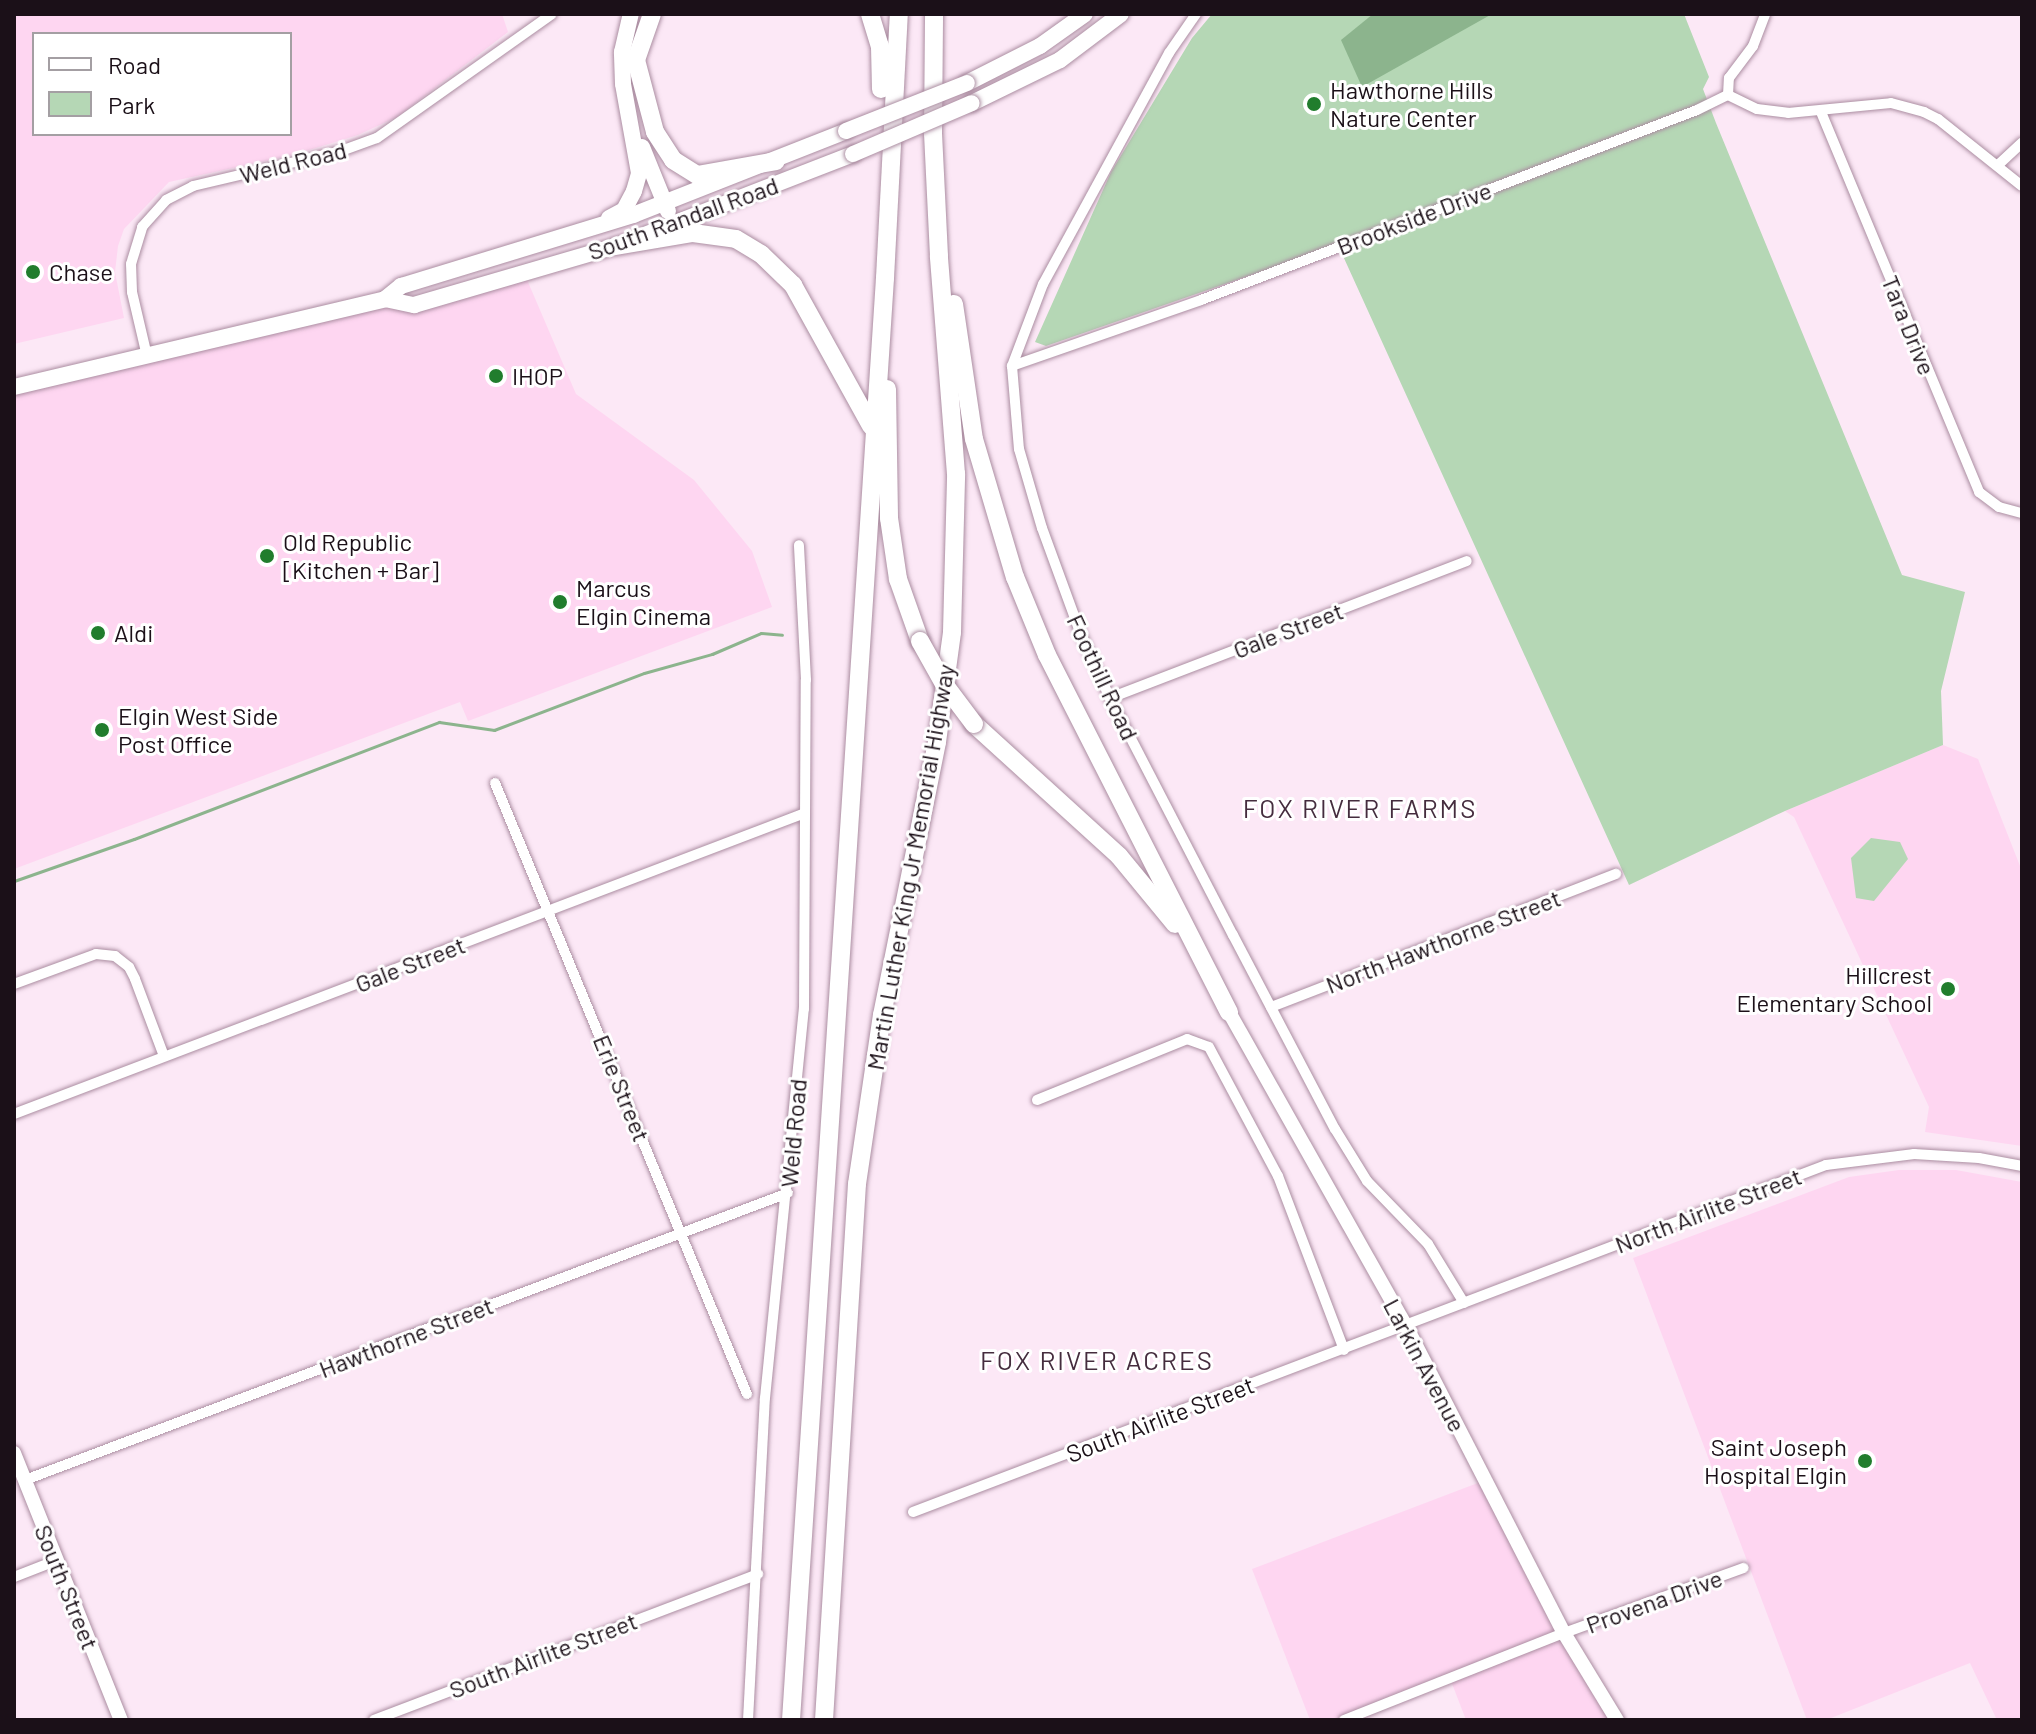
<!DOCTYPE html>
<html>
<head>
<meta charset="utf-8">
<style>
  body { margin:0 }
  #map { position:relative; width:2036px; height:1734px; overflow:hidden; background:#fce8f6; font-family:Barlow,sans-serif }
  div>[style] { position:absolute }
  .built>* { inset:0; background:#fed6f1 }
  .green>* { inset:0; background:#b5d7b5 }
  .water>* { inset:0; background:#8cb48d }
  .stream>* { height:3px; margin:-1.5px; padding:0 1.5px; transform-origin:1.5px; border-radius:1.5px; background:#8cb48d }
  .roads { filter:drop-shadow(0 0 2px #ab8da1) drop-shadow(0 0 2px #ab8da1) }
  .street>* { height:10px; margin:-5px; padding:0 5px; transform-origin:5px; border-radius:5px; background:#fff }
  .secondary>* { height:14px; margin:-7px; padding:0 7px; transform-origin:7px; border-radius:7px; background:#fff }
  .primary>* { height:16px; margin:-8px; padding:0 8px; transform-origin:8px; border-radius:8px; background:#fff }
  .highway>* { height:18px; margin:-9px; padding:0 9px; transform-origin:9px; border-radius:9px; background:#fff }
  .bridges { filter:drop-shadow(0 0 2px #ab8da1) drop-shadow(0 0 2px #ab8da1) }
  .primary-bridge>* { height:16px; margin:-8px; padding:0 8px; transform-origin:8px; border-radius:8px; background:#fff }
  .highway-bridge>* { height:18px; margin:-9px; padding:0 9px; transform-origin:9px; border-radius:9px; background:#fff }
  .dots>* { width:22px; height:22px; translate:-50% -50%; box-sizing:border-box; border:4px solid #fff; border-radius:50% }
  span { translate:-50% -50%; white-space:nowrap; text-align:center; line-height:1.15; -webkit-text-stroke:6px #fff; paint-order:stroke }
  .poi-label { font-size:24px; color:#1b1018 }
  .left { translate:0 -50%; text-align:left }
  .right { translate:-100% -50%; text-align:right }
  .street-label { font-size:24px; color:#1b1018 }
  .neighbourhood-label { font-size:26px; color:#452c3e; letter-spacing:2px }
  .frame { position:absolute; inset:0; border:16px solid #1b1018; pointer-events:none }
  .legend { position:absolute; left:32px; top:32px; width:260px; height:104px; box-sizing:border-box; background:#fff; border:2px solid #a49fa3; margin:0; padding:10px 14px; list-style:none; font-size:24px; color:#1b1018 }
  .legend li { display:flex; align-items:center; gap:16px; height:40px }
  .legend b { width:40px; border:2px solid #a49fa3 }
</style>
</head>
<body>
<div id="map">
  <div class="built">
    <div style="clip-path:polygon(evenodd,14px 14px,502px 14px,508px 32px,397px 117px,358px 135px,293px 155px,169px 182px,124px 229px,118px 246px,115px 272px,124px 318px,14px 344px,14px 14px,34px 34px,290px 34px,290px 134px,34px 134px,34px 34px)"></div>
    <div style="clip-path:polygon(525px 275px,576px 394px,694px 480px,752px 551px,772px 607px,468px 721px,460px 702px,14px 869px,14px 391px,385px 302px,416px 308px)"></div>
    <div style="clip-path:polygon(1943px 745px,1978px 759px,2022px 871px,2022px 1146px,1925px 1132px,1929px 1107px,1794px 817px,1785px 811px)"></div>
    <div style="clip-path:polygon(1899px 1170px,1956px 1170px,2022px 1182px,2022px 1720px,1997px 1720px,1970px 1663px,1826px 1720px,1807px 1720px,1633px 1258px,1849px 1177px)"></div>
    <div style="clip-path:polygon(1483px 1481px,1561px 1632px,1336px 1720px,1310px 1720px,1252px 1569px)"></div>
    <div style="clip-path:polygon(1562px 1637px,1613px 1720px,1466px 1720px,1451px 1681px)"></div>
  </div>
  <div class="green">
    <div style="clip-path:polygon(1212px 14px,1684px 14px,1709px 77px,1703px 89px,1716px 123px,1902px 575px,1965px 592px,1941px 691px,1943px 745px,1785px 811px,1629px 885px,1338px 245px,1046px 346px,1035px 342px,1111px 172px,1192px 38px)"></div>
    <div style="clip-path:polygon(1871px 838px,1900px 842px,1908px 859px,1874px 901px,1856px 898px,1851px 858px)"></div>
  </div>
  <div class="water">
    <div style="clip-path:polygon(1373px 14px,1492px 14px,1362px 87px,1341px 40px)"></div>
  </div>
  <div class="stream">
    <div style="left:14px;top:881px;width:127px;rotate:-19.3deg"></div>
    <div style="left:134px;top:839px;width:327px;rotate:-21deg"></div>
    <div style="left:439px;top:722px;width:56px;rotate:8.3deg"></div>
    <div style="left:494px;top:730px;width:160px;rotate:-20.8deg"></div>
    <div style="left:644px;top:673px;width:71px;rotate:-15.6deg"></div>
    <div style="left:712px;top:654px;width:53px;rotate:-23.2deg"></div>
    <div style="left:761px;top:633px;width:21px;rotate:5deg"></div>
  </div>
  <div class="roads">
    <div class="street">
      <div style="left:1196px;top:14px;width:47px;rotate:124.7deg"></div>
      <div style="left:1169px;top:53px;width:263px;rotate:118.6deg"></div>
      <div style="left:1043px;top:284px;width:88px;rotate:110.7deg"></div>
      <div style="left:1012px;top:366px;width:83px;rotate:85.2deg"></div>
      <div style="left:1019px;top:449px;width:82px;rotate:73.8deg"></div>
      <div style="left:1042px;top:528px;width:111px;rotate:69.9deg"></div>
      <div style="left:1080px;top:632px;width:72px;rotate:65.6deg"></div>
      <div style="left:1110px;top:698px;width:267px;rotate:62.6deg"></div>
      <div style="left:1233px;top:935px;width:219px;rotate:62.3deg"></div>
      <div style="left:1335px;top:1129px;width:61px;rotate:58.4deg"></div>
      <div style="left:1367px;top:1181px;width:88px;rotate:45.9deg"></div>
      <div style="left:1428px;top:1244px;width:69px;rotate:58.6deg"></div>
      <div style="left:1728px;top:95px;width:32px;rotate:26deg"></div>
      <div style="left:1757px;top:109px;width:31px;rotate:7deg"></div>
      <div style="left:1788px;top:113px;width:103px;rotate:-5.5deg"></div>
      <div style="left:1891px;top:103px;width:34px;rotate:15deg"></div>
      <div style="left:1924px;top:112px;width:16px;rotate:27deg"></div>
      <div style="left:1938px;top:119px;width:107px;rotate:38.6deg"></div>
      <div style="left:1821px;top:112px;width:412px;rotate:67.4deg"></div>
      <div style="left:1979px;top:492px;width:25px;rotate:37deg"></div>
      <div style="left:1999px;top:507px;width:24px;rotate:15deg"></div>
      <div style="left:1998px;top:165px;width:33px;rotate:-43deg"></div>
      <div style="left:147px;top:356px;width:66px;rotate:-103.2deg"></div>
      <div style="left:132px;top:292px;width:28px;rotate:-92deg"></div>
      <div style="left:131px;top:264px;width:39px;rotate:-73deg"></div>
      <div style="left:142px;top:227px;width:36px;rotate:-48deg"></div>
      <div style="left:166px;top:200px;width:30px;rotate:-27deg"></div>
      <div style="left:193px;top:186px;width:152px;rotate:-13.3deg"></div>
      <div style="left:341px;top:151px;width:38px;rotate:-20deg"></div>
      <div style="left:377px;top:138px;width:214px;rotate:-35.3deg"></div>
      <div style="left:1012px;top:366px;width:200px;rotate:-19.2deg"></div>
      <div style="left:1201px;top:300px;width:531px;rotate:-20.96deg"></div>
      <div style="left:1697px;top:110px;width:34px;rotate:-26deg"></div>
      <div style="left:1728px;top:95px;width:17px;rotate:-87deg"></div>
      <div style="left:1729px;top:78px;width:40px;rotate:-53deg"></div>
      <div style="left:1753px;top:46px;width:34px;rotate:-69deg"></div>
      <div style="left:1110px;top:698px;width:382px;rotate:-21deg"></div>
      <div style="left:495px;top:783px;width:661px;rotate:67.59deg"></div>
      <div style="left:14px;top:984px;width:87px;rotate:-20.1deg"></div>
      <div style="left:96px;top:954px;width:19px;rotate:6deg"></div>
      <div style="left:115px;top:956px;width:18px;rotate:38deg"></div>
      <div style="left:129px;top:967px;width:13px;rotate:63deg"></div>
      <div style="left:135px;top:979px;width:82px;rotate:69.4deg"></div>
      <div style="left:1271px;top:1007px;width:370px;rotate:-21.1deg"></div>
      <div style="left:1037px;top:1100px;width:162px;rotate:-22.1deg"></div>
      <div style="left:1187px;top:1039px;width:23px;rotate:20deg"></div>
      <div style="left:1209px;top:1047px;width:146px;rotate:61.9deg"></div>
      <div style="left:1278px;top:1176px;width:186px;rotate:69.2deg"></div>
      <div style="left:14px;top:1114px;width:846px;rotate:-20.83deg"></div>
      <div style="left:25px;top:1480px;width:815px;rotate:-20.61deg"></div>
      <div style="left:913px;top:1512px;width:977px;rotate:-20.81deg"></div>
      <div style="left:1826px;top:1165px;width:89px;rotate:-7.1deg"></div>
      <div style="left:1914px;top:1154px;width:65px;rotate:3.5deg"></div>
      <div style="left:1979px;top:1158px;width:44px;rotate:10.5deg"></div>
      <div style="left:14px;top:1577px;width:44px;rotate:-21.3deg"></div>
      <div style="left:374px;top:1720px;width:411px;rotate:-20.8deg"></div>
      <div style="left:748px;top:1720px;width:322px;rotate:-87deg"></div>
      <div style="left:765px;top:1398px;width:391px;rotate:-84.3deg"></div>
      <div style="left:804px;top:1009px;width:329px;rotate:-89.7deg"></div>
      <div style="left:806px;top:680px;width:135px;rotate:-93deg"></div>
      <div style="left:1344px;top:1720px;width:237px;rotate:-21.6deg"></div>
      <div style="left:1564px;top:1633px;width:191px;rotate:-19.9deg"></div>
    </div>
    <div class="secondary">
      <div style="left:1229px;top:1012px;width:360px;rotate:60.6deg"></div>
      <div style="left:1406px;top:1326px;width:345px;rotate:62.8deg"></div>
      <div style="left:1564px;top:1633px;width:102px;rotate:58.7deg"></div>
      <div style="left:14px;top:1453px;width:288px;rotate:68.2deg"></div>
    </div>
    <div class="primary">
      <div style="left:967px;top:83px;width:82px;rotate:-26.9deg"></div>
      <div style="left:1040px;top:46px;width:55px;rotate:-35.4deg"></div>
      <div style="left:972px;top:103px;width:98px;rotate:-26deg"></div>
      <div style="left:1060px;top:60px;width:76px;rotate:-37deg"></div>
      <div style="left:642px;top:147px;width:69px;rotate:67.9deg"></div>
      <div style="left:609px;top:218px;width:17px;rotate:-28deg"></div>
      <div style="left:624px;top:210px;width:21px;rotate:-62deg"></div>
      <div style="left:634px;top:191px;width:19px;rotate:-74deg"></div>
      <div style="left:639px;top:173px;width:90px;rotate:-100.2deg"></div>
      <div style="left:623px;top:84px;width:32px;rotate:-92deg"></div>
      <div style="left:622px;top:52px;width:39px;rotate:-77deg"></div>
      <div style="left:385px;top:299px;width:30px;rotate:12deg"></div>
      <div style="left:414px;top:305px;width:210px;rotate:-16.3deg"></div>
      <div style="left:616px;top:246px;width:254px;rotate:-21.2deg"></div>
      <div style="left:14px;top:387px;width:381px;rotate:-13.3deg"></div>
      <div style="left:385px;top:299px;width:21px;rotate:-39deg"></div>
      <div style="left:401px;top:286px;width:243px;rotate:-17deg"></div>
      <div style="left:633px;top:215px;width:229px;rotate:-21.5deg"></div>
    </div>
    <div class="highway">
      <div style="left:652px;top:14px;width:49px;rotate:109.2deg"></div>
      <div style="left:636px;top:60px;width:74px;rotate:75.2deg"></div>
      <div style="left:655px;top:132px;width:33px;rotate:57deg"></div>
      <div style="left:673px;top:160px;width:28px;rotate:32deg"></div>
      <div style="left:697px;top:175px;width:80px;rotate:-10deg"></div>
      <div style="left:870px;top:14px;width:34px;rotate:73deg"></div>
      <div style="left:880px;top:46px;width:43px;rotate:88.7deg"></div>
      <div style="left:616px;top:246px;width:78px;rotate:-9.6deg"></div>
      <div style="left:693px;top:233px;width:43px;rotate:7.9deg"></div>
      <div style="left:736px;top:239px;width:29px;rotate:31deg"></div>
      <div style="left:761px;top:254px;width:45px;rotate:44.1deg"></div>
      <div style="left:793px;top:285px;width:161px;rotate:61deg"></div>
      <div style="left:954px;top:304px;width:136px;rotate:81.6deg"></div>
      <div style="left:974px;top:439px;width:144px;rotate:73.5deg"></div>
      <div style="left:1015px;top:577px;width:84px;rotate:67.7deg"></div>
      <div style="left:1047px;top:655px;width:401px;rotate:63deg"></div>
      <div style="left:887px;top:389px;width:129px;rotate:89.1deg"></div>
      <div style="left:889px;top:518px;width:62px;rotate:81.6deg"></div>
      <div style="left:898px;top:579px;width:66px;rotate:70.5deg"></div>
      <div style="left:974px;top:724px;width:196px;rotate:42.3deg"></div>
      <div style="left:1119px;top:856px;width:88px;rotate:50.5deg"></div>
      <div style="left:791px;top:1720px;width:1445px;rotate:-86.27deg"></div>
      <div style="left:885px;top:278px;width:264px;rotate:-87deg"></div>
      <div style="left:824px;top:1720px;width:537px;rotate:-86.48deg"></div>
      <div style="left:857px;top:1184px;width:171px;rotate:-81.6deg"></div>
      <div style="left:882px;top:1015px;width:278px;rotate:-78.6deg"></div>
      <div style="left:937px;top:742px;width:111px;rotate:-82.2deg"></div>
      <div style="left:952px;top:632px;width:158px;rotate:-88.5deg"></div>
      <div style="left:956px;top:474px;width:219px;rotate:-94.5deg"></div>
      <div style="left:939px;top:256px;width:122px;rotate:-92.8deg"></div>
      <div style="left:933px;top:134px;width:120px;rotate:-89.5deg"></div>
    </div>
  </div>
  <div class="bridges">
    <div class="primary-bridge">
      <div style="left:846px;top:131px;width:130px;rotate:-21.6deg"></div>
      <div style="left:853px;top:154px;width:129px;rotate:-23.2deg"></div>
    </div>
    <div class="highway-bridge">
      <div style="left:920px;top:641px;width:49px;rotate:60.8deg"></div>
      <div style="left:944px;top:684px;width:50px;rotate:53.1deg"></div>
    </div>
  </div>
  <div class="dots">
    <div style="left:1314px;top:104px;background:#217d2d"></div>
    <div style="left:33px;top:272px;background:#217d2d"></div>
    <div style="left:496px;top:376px;background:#217d2d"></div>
    <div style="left:267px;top:556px;background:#217d2d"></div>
    <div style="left:560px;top:602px;background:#217d2d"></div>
    <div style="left:98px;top:633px;background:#217d2d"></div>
    <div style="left:102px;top:730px;background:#217d2d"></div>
    <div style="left:1948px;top:989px;background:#217d2d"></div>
    <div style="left:1865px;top:1461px;background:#217d2d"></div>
  </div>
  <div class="poi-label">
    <span class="left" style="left:1330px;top:104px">Hawthorne Hills<br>Nature Center</span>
    <span class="left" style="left:49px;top:272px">Chase</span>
    <span class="left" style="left:512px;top:376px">IHOP</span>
    <span class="left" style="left:283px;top:556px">Old Republic<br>[Kitchen + Bar]</span>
    <span class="left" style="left:576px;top:602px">Marcus<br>Elgin Cinema</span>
    <span class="left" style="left:114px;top:633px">Aldi</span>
    <span class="left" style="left:118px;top:730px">Elgin West Side<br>Post Office</span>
    <span class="right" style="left:1932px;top:989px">Hillcrest<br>Elementary School</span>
    <span class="right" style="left:1847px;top:1461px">Saint Joseph<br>Hospital Elgin</span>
  </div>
  <div class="street-label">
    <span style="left:293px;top:162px;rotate:-14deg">Weld Road</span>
    <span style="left:683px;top:218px;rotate:-20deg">South Randall Road</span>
    <span style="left:1414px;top:218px;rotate:-21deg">Brookside Drive</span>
    <span style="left:1909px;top:325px;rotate:68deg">Tara Drive</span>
    <span style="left:1288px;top:630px;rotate:-21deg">Gale Street</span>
    <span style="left:1103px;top:677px;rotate:65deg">Foothill Road</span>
    <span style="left:910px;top:867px;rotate:-80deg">Martin Luther King Jr Memorial Highway</span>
    <span style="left:1443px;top:941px;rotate:-21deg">North Hawthorne Street</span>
    <span style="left:410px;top:964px;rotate:-21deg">Gale Street</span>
    <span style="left:622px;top:1088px;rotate:68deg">Erie Street</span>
    <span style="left:793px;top:1133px;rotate:-85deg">Weld Road</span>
    <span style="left:1708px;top:1210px;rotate:-21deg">North Airlite Street</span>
    <span style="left:406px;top:1337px;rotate:-21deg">Hawthorne Street</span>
    <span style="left:1425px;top:1365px;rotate:62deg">Larkin Avenue</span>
    <span style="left:1160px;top:1419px;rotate:-21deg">South Airlite Street</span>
    <span style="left:67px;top:1587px;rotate:68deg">South Street</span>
    <span style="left:1654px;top:1601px;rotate:-20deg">Provena Drive</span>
    <span style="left:543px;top:1655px;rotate:-21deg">South Airlite Street</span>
  </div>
  <div class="neighbourhood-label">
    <span style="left:1360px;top:808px">FOX RIVER FARMS</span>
    <span style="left:1097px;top:1360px">FOX RIVER ACRES</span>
  </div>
  <div class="frame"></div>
  <ul class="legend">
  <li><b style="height:10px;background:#fff"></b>Road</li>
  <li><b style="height:22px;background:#b5d7b5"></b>Park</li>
  </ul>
</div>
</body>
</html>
